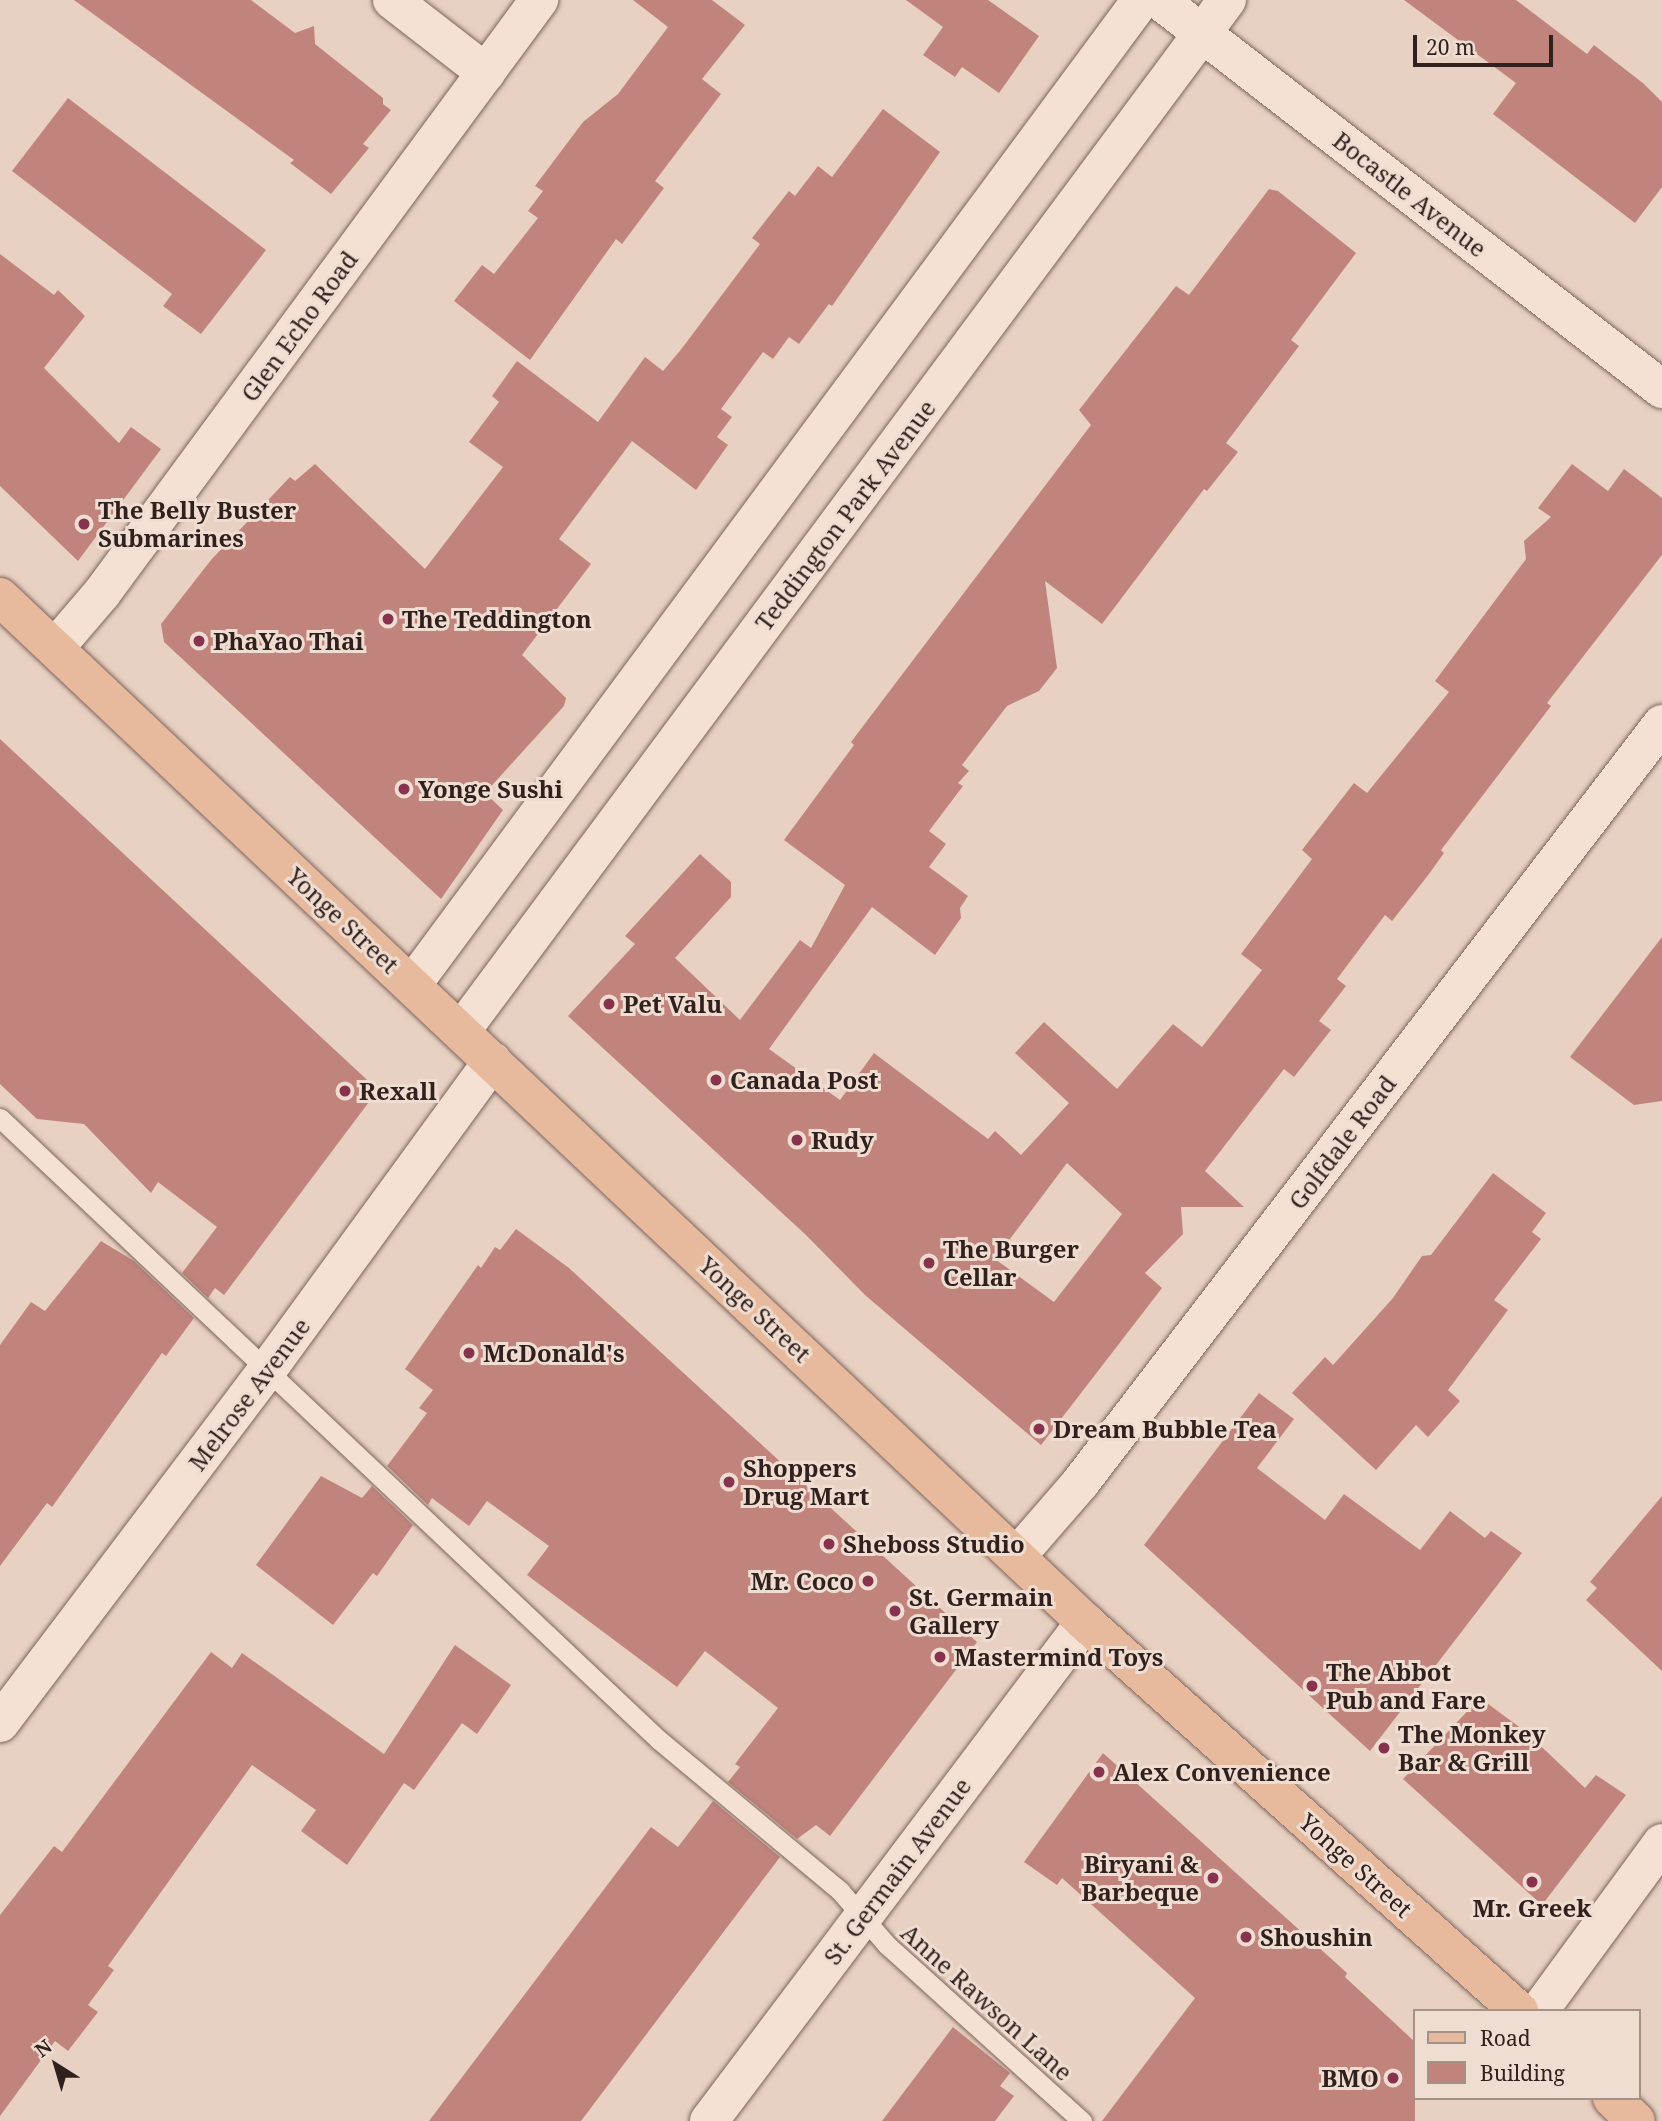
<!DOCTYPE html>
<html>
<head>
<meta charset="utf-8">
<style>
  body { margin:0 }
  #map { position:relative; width:1662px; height:2121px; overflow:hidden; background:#e8d1c2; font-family:"Noto Serif",serif }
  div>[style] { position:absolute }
  .building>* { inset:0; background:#c1847d }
  .roads { filter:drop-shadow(0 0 2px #7f645c) drop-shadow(0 0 2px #7f645c) }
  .lane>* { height:19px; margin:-9.5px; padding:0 9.5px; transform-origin:9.5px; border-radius:9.5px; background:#f4e1d4 }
  .street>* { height:38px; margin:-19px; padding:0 19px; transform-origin:19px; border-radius:19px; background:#f4e1d4 }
  .primary>* { height:38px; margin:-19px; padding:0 19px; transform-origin:19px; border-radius:19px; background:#e7ba9e }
  .dots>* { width:19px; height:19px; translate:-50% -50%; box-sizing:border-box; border:4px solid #f0ddd1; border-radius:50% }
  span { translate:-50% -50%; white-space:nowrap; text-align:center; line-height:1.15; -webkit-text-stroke:6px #f0ddd1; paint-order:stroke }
  .street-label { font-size:24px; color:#31211e }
  .poi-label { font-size:24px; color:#31211e; font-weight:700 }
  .left { translate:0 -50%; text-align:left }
  .right { translate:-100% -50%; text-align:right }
  .legend { position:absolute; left:1413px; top:2009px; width:228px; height:91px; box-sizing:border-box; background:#f0ddd1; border:2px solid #a49289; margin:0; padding:9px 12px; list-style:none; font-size:21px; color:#31211e }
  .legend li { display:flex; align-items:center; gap:14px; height:35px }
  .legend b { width:35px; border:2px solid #a49289 }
  .north { position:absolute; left:21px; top:2030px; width:70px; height:70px; -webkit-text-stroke:5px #f0ddd1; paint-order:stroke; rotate:323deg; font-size:19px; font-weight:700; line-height:28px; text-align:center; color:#31211e }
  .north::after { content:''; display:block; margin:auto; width:24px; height:32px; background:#31211e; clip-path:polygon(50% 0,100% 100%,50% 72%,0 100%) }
  .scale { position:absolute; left:1413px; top:35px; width:140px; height:32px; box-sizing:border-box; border:4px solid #31211e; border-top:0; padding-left:9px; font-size:21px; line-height:24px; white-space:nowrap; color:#31211e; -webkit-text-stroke:5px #f0ddd1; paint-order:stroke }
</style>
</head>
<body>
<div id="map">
  <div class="building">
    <div style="clip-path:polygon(74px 0,251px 0,295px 33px,314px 26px,315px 44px,383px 98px,383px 104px,391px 110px,363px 144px,369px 148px,331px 194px,290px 163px,294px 160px)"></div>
    <div style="clip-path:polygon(633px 0,712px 0,745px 25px,702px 79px,721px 94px,655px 181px,664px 188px,622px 244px,616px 239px,530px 360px,454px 301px,482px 265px,494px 274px,538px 218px,528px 211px,543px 191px,535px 186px,583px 122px,618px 94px,668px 27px)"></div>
    <div style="clip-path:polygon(906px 0,988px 0,1039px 36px,999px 93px,962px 67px,955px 77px,923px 55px,943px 27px)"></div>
    <div style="clip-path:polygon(1404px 0,1516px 0,1587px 54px,1594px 45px,1644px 84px,1662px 102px,1662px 187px,1635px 223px,1493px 114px,1516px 83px)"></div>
    <div style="clip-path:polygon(68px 98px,266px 250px,201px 334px,163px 306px,172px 294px,12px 171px)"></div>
    <div style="clip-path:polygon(883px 109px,940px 152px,832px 306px,829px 304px,799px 344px,789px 337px,773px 359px,763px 352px,721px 409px,732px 417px,717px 437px,728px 445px,696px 490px,632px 441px,559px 539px,591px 564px,522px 655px,566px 698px,564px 706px,485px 793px,503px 810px,441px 899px,164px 642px,161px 624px,211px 560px,290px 477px,295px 481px,315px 464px,425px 569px,503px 467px,469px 442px,499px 402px,492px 396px,517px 361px,598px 422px,645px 357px,663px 371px,683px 347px,760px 244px,752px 238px,789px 191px,795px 196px,818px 166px,832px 177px)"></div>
    <div style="clip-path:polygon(evenodd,1269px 189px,1278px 191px,1356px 253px,1291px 340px,1299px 346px,1226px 443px,1238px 452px,1207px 491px,1204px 489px,1102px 624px,1045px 581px,1057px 668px,1039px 691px,1007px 706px,962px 765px,969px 771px,958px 783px,963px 786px,929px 831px,946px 844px,929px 867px,968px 896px,960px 908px,961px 918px,935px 955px,872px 907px,769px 1049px,840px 1100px,874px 1053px,988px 1139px,995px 1131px,1021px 1155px,1069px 1103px,1015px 1053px,1044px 1022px,1117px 1089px,1173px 1024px,1202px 1047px,1262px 970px,1241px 954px,1312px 859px,1302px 850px,1354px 783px,1367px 793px,1449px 692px,1435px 681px,1526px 559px,1524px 541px,1551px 517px,1538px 508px,1572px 464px,1608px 491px,1624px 469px,1662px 498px,1662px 555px,1547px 703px,1551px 706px,1441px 850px,1444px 853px,1429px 874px,1392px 921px,1385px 915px,1337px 979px,1346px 986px,1319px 1021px,1331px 1030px,1294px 1077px,1284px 1069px,1205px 1171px,1244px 1207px,1181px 1207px,1183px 1234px,1145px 1273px,1162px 1288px,1041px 1445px,865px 1295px,806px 1235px,568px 1016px,635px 944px,625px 936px,700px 854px,731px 882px,731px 897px,675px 958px,740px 1020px,800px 940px,811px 948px,845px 885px,784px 840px,854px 745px,851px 742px,1091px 425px,1079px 410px,1176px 286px,1189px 295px,1269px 189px,1067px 1163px,1122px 1214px,1054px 1302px,995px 1259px,1067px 1163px)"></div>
    <div style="clip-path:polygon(0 254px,54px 295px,58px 290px,85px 316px,44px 368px,119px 443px,131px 427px,161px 449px,78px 561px,0 486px)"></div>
    <div style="clip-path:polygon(0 739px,378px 1090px,224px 1295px,215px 1288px,208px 1298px,182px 1273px,217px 1227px,158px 1182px,151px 1193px,84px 1124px,37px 1119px,0 1084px)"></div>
    <div style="clip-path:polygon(1662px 937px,1662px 1101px,1634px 1105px,1570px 1057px)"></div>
    <div style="clip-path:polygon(1493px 1173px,1546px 1213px,1532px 1232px,1541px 1239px,1494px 1300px,1508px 1310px,1448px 1390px,1460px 1401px,1428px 1437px,1416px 1425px,1376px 1470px,1292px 1393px,1325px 1357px,1333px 1365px,1393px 1298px,1422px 1256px,1431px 1255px)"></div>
    <div style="clip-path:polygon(516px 1229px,569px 1268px,977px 1642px,830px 1836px,816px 1825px,797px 1839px,728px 1782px,740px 1767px,735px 1764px,778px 1708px,705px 1651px,677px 1687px,527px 1575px,549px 1546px,487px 1501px,469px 1526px,432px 1498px,428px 1505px,387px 1466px,427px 1413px,419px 1408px,433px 1390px,405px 1369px,478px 1265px,481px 1268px,495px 1247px,500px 1250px)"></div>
    <div style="clip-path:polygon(101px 1241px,134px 1261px,194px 1318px,166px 1356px,162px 1353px,52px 1507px,47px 1503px,0 1566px,0 1345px,31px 1302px,45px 1311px)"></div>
    <div style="clip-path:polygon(1259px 1393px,1294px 1419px,1257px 1468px,1325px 1520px,1344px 1494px,1420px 1550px,1450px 1511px,1485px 1538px,1491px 1531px,1522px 1553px,1370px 1751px,1144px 1545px)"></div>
    <div style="clip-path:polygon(321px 1476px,362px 1498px,372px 1486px,413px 1525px,377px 1576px,373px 1573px,333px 1625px,256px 1565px)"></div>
    <div style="clip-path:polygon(1662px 1496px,1662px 1671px,1586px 1600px,1597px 1588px,1590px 1582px)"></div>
    <div style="clip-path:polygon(455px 1645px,511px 1685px,477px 1734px,462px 1723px,414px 1790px,404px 1783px,347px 1865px,301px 1831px,316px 1810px,252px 1765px,108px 1966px,114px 1970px,88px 2005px,98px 2012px,68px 2051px,55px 2041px,0 2116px,0 1915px,54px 1846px,62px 1852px,211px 1652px,232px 1668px,242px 1653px,384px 1754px)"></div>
    <div style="clip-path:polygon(1480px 1698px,1526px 1732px,1585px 1788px,1596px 1775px,1626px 1795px,1542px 1905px,1403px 1779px)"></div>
    <div style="clip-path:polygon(1103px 1753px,1347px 1973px,1345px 1977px,1415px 2042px,1415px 2121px,1102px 2121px,1195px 1998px,1062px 1878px,1057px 1885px,1024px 1862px)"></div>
    <div style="clip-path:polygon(713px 1801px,780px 1857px,581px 2121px,429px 2121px,651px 1827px,678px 1847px)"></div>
    <div style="clip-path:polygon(953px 2027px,1010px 2073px,1000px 2086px,1014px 2096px,995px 2121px,882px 2121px)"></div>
  </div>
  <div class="roads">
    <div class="lane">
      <div style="left:0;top:1118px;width:906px;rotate:43.35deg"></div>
      <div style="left:659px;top:1740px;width:236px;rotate:39.8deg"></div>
      <div style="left:840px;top:1891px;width:72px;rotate:49deg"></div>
      <div style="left:887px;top:1945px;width:263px;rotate:42.1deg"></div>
    </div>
    <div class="street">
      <div style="left:392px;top:0;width:119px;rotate:37.8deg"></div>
      <div style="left:1159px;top:0;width:636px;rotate:37.72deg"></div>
      <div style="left:55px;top:648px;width:72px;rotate:-49.5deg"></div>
      <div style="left:102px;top:593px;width:737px;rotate:-53.61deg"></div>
      <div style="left:412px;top:985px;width:1225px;rotate:-53.49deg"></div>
      <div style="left:462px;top:1030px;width:1283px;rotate:-53.4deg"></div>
      <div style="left:1017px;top:1556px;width:98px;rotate:-49.1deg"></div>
      <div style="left:1081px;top:1482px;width:955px;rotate:-52.53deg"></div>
      <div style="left:0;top:1723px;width:444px;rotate:-52.9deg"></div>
      <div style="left:268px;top:1369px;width:381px;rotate:-53.9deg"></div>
      <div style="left:1539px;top:2011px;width:208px;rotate:-53.8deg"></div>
      <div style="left:709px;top:2121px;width:625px;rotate:-53deg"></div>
    </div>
    <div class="primary">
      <div style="left:0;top:597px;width:1493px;rotate:43.37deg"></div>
      <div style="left:1085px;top:1622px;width:583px;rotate:41.87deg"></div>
      <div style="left:1612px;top:2098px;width:33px;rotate:44deg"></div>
    </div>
  </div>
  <div class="dots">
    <div style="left:84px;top:524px;background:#87334e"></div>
    <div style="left:388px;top:619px;background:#87334e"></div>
    <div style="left:199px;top:641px;background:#87334e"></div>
    <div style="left:404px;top:789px;background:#87334e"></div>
    <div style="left:609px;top:1004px;background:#87334e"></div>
    <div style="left:716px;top:1080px;background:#87334e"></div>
    <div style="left:345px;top:1091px;background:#87334e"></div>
    <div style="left:797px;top:1140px;background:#87334e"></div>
    <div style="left:929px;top:1263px;background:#87334e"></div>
    <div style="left:469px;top:1353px;background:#87334e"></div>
    <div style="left:1039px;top:1429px;background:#87334e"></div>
    <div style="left:729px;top:1482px;background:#87334e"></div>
    <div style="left:829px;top:1544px;background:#87334e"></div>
    <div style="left:868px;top:1581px;background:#87334e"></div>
    <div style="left:895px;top:1611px;background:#87334e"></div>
    <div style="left:940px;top:1657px;background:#87334e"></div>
    <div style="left:1312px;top:1686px;background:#87334e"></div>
    <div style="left:1384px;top:1748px;background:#87334e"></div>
    <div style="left:1099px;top:1772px;background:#87334e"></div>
    <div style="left:1213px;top:1878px;background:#87334e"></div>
    <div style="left:1532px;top:1882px;background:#87334e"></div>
    <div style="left:1246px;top:1937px;background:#87334e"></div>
    <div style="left:1393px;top:2078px;background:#87334e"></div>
  </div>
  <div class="street-label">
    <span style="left:1410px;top:194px;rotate:38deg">Bocastle Avenue</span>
    <span style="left:299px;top:326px;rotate:-54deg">Glen Echo Road</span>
    <span style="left:845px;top:515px;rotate:-53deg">Teddington Park Avenue</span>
    <span style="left:343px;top:920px;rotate:43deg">Yonge Street</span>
    <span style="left:1342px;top:1142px;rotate:-53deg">Golfdale Road</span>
    <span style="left:755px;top:1309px;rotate:43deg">Yonge Street</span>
    <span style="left:249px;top:1394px;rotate:-53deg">Melrose Avenue</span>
    <span style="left:1356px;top:1865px;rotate:42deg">Yonge Street</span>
    <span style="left:897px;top:1871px;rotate:-53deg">St. Germain Avenue</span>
    <span style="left:987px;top:2002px;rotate:42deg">Anne Rawson Lane</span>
  </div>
  <div class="poi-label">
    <span class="left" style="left:98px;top:524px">The Belly Buster<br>Submarines</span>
    <span class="left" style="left:402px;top:619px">The Teddington</span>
    <span class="left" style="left:213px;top:641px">PhaYao Thai</span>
    <span class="left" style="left:418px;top:789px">Yonge Sushi</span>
    <span class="left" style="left:623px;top:1004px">Pet Valu</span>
    <span class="left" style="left:730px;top:1080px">Canada Post</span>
    <span class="left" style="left:359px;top:1091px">Rexall</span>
    <span class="left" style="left:811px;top:1140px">Rudy</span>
    <span class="left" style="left:943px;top:1263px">The Burger<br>Cellar</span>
    <span class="left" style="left:483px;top:1353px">McDonald's</span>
    <span class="left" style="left:1053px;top:1429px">Dream Bubble Tea</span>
    <span class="left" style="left:743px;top:1482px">Shoppers<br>Drug Mart</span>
    <span class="left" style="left:843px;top:1544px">Sheboss Studio</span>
    <span class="right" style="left:854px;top:1581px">Mr. Coco</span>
    <span class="left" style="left:909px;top:1611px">St. Germain<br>Gallery</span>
    <span class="left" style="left:954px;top:1657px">Mastermind Toys</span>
    <span class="left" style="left:1326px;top:1686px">The Abbot<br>Pub and Fare</span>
    <span class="left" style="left:1398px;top:1748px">The Monkey<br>Bar &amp; Grill</span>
    <span class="left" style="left:1113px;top:1772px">Alex Convenience</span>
    <span class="right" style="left:1199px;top:1878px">Biryani &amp;<br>Barbeque</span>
    <span style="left:1532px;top:1908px">Mr. Greek</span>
    <span class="left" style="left:1260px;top:1937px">Shoushin</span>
    <span class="right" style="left:1379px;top:2078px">BMO</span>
  </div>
  <ul class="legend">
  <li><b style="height:9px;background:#e7ba9e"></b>Road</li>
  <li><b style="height:19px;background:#c1847d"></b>Building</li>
  </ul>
  <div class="north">N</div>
  <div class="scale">20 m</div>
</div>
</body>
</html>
